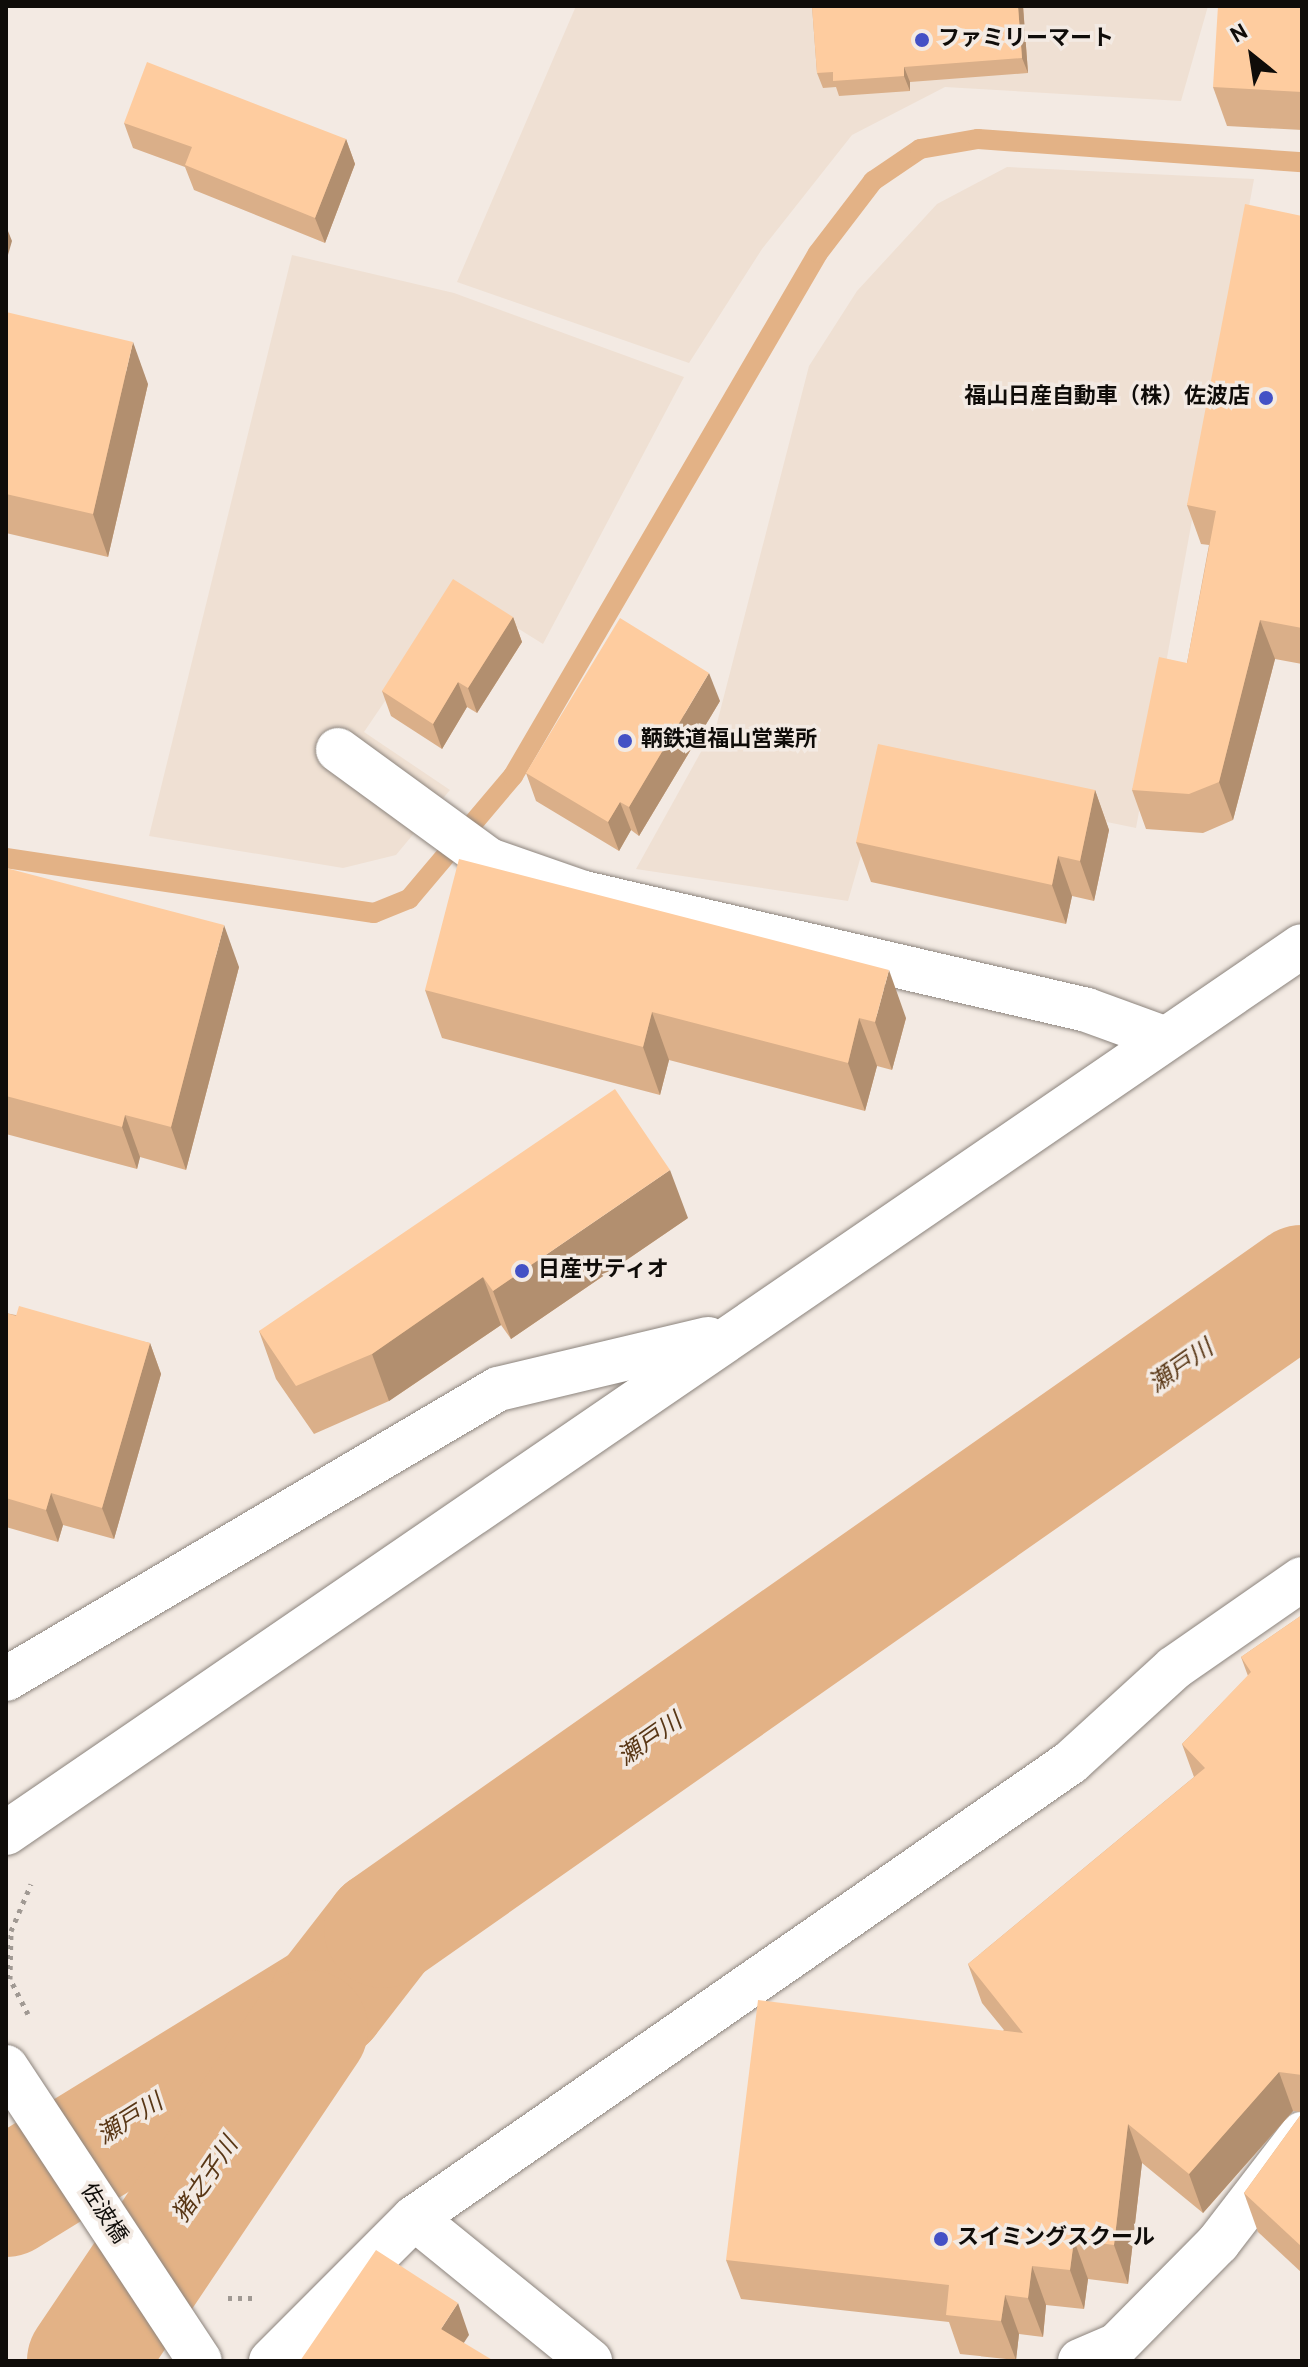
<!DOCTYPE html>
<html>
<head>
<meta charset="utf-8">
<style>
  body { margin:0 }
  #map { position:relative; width:1308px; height:2367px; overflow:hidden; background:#f3eae3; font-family:Overpass,"Noto Sans JP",sans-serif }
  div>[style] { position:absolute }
  .built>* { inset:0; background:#efe0d3 }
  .stream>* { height:20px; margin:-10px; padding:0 10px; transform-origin:10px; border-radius:10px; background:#e3b286 }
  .river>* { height:118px; margin:-59px; padding:0 59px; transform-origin:59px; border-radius:59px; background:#e3b286 }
  .path>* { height:5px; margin-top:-2.5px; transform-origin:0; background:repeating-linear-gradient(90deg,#a09993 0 4px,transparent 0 10px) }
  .roads { filter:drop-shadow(0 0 2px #8c847d) drop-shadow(0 0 2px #8c847d) }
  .minor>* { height:44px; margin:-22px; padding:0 22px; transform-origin:22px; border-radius:22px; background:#fff }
  .wall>* { inset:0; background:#daaf89 }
  .shaded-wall>* { inset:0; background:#b28f6f }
  .building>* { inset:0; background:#fecc9f }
  .dots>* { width:22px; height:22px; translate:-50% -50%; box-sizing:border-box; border:4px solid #f3eae3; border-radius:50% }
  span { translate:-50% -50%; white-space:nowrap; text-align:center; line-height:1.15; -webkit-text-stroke:7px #f3eae3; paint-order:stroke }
  .poi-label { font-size:22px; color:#0f0c09; font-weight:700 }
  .left { translate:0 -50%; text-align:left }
  .right { translate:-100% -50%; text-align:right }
  .street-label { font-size:22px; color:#0f0c09 }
  .water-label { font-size:24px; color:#593716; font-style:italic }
  .frame { position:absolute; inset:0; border:8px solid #0f0c09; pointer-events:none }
  .north { position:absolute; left:1212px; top:16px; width:80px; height:80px; -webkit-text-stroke:6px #f3eae3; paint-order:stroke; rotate:330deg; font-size:22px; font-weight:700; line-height:32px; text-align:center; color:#0f0c09 }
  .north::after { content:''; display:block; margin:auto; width:28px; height:36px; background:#0f0c09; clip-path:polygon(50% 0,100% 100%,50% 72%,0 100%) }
</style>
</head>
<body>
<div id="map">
  <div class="built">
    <div style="clip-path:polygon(576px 6px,1208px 6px,1181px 101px,945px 87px,852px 135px,762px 249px,689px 363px,457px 282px)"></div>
    <div style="clip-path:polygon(1007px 167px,1254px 179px,1136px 828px,884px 776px,848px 901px,636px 869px,717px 723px,809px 366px,857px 291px,937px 204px)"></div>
    <div style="clip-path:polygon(292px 255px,454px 293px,684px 377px,543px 644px,459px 592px,364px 732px,450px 790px,396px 855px,343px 868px,149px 836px)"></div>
  </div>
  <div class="stream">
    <div style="left:6px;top:858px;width:372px;rotate:8.5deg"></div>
    <div style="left:374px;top:913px;width:38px;rotate:-22deg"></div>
    <div style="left:409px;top:899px;width:161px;rotate:-49.8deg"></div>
    <div style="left:513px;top:776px;width:605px;rotate:-59.75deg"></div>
    <div style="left:818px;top:253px;width:91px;rotate:-52.6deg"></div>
    <div style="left:873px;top:181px;width:57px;rotate:-34.2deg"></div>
    <div style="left:920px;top:149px;width:59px;rotate:-9.8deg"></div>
    <div style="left:978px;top:139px;width:325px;rotate:4.1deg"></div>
  </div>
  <div class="river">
    <div style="left:6px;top:2198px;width:378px;rotate:-31.6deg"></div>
    <div style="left:328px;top:2000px;width:90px;rotate:-52.2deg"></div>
    <div style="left:383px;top:1929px;width:1123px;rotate:-35.06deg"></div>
    <div style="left:86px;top:2361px;width:400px;rotate:-56.1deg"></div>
  </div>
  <div class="path">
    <div style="left:28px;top:2014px;width:39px;rotate:-117deg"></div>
    <div style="left:10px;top:1979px;width:48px;rotate:-88.8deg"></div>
    <div style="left:11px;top:1931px;width:51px;rotate:-66.9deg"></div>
    <div style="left:228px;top:2298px;width:25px"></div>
  </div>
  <div class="roads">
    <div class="minor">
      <div style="left:338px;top:750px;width:187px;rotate:36.1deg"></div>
      <div style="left:489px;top:860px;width:101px;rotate:19.2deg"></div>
      <div style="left:584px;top:893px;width:516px;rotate:13.09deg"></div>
      <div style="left:1087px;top:1010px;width:82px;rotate:20deg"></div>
      <div style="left:6px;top:1679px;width:571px;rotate:-30.52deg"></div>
      <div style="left:498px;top:1389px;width:216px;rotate:-13.4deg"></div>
      <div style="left:6px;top:1833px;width:1570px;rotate:-34.39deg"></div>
      <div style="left:6px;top:2067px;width:352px;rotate:56.6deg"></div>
      <div style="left:414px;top:2218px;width:227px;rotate:39.1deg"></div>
      <div style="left:271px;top:2361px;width:202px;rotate:-45deg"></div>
      <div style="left:414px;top:2218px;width:800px;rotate:-34.76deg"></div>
      <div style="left:1071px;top:1762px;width:139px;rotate:-42.4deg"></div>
      <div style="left:1174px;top:1668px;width:156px;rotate:-34.8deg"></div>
      <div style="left:1080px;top:2361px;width:40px;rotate:-23.4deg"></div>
      <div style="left:1117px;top:2345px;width:144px;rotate:-45.3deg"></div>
      <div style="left:1218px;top:2243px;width:138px;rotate:-52.4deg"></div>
    </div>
  </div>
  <div class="wall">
    <div style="clip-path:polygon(812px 6px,1023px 6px,1028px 73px,910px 82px,910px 91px,839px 96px,836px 87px,823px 88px,817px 73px)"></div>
    <div style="clip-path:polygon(1302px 6px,1302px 130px,1227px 126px,1213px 87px)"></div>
    <div style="clip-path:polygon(124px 123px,346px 139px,355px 164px,325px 243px,194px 190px,185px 167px,133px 148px)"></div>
    <div style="clip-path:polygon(1302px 216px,1302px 664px,1275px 659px,1233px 820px,1203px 833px,1146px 829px,1132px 790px,1187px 663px,1209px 545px,1201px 544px,1187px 505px)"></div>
    <div style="clip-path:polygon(6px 312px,148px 384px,108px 557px,6px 533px)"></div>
    <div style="clip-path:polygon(513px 617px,522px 642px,477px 713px,467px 707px,442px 749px,391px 716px,382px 691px)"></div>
    <div style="clip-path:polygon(720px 701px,639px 836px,631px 830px,619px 851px,536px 801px,526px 773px)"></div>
    <div style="clip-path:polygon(1095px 790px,1109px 830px,1094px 901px,1072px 896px,1066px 924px,871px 882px,856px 842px)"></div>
    <div style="clip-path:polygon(6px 868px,239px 967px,186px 1170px,140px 1157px,137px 1169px,6px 1134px)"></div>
    <div style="clip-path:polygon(425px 990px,906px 1018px,892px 1070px,877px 1066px,865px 1111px,669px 1060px,660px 1095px,442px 1038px)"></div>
    <div style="clip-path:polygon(688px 1218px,511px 1339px,501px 1325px,389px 1401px,314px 1434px,276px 1379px,259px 1331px)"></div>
    <div style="clip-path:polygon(6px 1313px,150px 1343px,161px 1374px,114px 1539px,63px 1525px,58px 1542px,6px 1527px)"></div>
    <div style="clip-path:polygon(1302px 1615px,1302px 2112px,1293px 2111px,1203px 2213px,1142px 2163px,1128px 2284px,1088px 2279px,1084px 2309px,1046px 2305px,1043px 2337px,1019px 2334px,1016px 2360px,960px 2354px,949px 2322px,741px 2299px,726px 2260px,1004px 2030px,982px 2003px,968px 1964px,1194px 1777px,1182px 1744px,1248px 1676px,1241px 1657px)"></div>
    <div style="clip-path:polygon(1302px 2113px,1302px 2273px,1258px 2232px,1244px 2193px)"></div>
  </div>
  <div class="shaded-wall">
    <div style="clip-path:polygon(1018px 6px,1023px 6px,1028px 73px,1022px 58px)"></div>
    <div style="clip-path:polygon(904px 67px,910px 82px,910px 91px,904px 76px)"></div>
    <div style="clip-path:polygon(346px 139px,355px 164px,325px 243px,315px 218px)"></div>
    <div style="clip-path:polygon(6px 226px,12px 241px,6px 262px)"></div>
    <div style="clip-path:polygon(133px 342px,148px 384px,108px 557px,93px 514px)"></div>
    <div style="clip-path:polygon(513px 617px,522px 642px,477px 713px,468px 688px)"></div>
    <div style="clip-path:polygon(1260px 620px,1275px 659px,1233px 820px,1219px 782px)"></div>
    <div style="clip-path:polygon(709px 673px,720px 701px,639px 836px,629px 807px)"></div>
    <div style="clip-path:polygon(458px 682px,467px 707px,442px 749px,433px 724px)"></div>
    <div style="clip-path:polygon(1095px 790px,1109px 830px,1094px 901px,1080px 861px)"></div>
    <div style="clip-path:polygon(620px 802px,631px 830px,619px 851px,608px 822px)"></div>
    <div style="clip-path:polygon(1058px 856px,1072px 896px,1066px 924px,1052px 885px)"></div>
    <div style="clip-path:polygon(224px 925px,239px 967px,186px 1170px,171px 1127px)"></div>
    <div style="clip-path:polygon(889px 970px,906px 1018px,892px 1070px,875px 1022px)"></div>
    <div style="clip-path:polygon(652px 1012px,669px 1060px,660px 1095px,643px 1047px)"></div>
    <div style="clip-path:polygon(859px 1018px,877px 1066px,865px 1111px,848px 1063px)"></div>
    <div style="clip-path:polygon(125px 1115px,140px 1157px,137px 1169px,122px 1127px)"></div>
    <div style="clip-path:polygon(670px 1170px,688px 1218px,511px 1339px,493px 1291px)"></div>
    <div style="clip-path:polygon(483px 1277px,501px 1325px,389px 1401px,372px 1354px)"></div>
    <div style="clip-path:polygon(150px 1343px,161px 1374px,114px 1539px,102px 1508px)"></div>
    <div style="clip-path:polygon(51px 1493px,63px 1525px,58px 1542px,46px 1510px)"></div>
    <div style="clip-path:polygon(1279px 2072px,1293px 2111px,1203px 2213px,1189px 2174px)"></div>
    <div style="clip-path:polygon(1128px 2124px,1142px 2163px,1128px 2284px,1114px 2245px)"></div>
    <div style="clip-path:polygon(1074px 2240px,1088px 2279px,1084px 2309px,1070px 2270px)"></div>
    <div style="clip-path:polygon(1032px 2266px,1046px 2305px,1043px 2337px,1028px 2298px)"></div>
    <div style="clip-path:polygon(1005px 2295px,1019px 2334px,1016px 2360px,1001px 2321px)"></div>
    <div style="clip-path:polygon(458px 2303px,469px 2335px,452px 2361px,441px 2329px)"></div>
  </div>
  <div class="building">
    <div style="clip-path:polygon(812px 6px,1018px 6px,1022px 58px,904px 67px,904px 76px,833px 81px,833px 72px,817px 73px)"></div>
    <div style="clip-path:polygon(1218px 6px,1302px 6px,1302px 92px,1213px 87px)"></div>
    <div style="clip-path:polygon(147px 62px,346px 139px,315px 218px,185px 165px,192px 147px,124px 123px)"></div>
    <div style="clip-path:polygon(1245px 204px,1302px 216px,1302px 628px,1260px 620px,1219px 782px,1189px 794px,1132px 790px,1159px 657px,1187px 663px,1216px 511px,1187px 505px)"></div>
    <div style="clip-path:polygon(6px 312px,133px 342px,93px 514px,6px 494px)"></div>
    <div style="clip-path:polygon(453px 579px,513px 617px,468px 688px,458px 682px,433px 724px,382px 691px)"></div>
    <div style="clip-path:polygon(620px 618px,709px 673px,629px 807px,620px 802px,608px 822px,526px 773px)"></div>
    <div style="clip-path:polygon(878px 744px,1095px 790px,1080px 861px,1058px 856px,1052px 885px,856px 842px)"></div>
    <div style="clip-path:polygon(459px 859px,889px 970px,875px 1022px,859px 1018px,848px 1063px,652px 1012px,643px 1047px,425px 990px)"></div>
    <div style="clip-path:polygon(6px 868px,224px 925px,171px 1127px,125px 1115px,122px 1127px,6px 1096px)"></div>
    <div style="clip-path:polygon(615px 1089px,670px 1170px,493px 1291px,483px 1277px,372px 1354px,296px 1386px,259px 1331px)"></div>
    <div style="clip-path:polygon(19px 1306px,150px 1343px,102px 1508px,51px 1493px,46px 1510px,6px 1498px,6px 1313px,16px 1316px)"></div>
    <div style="clip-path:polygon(1302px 1615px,1302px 2075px,1279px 2072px,1189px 2174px,1128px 2124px,1114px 2245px,1074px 2240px,1070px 2270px,1032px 2266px,1028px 2298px,1005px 2295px,1001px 2321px,946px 2315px,949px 2285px,726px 2260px,758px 2000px,1023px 2033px,968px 1964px,1205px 1768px,1182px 1744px,1251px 1672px,1241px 1657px)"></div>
    <div style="clip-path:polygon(1302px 2113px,1302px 2247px,1244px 2193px)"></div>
    <div style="clip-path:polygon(376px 2250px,458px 2303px,441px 2329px,494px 2361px,300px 2361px)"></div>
  </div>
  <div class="dots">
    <div style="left:922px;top:40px;background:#4351c5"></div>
    <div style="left:1266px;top:398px;background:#4351c5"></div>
    <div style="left:625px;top:741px;background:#4351c5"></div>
    <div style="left:522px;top:1271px;background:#4351c5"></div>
    <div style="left:941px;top:2239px;background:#4351c5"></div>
  </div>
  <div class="poi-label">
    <span class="left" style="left:938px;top:40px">ファミリーマート</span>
    <span class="right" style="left:1250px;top:398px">福山日産自動車（株）佐波店</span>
    <span class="left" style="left:641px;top:741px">鞆鉄道福山営業所</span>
    <span class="left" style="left:538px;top:1271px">日産サティオ</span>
    <span class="left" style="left:957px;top:2239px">スイミングスクール</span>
  </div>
  <div class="street-label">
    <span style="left:103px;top:2214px;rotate:57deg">佐波橋</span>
  </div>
  <div class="water-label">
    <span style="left:1182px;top:1368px;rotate:-35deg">瀬戸川</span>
    <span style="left:651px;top:1741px;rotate:-35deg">瀬戸川</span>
    <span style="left:131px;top:2121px;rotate:-32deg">瀬戸川</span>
    <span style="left:207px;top:2181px;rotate:-56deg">猪之子川</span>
  </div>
  <div class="frame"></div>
  <div class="north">N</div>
</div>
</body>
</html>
